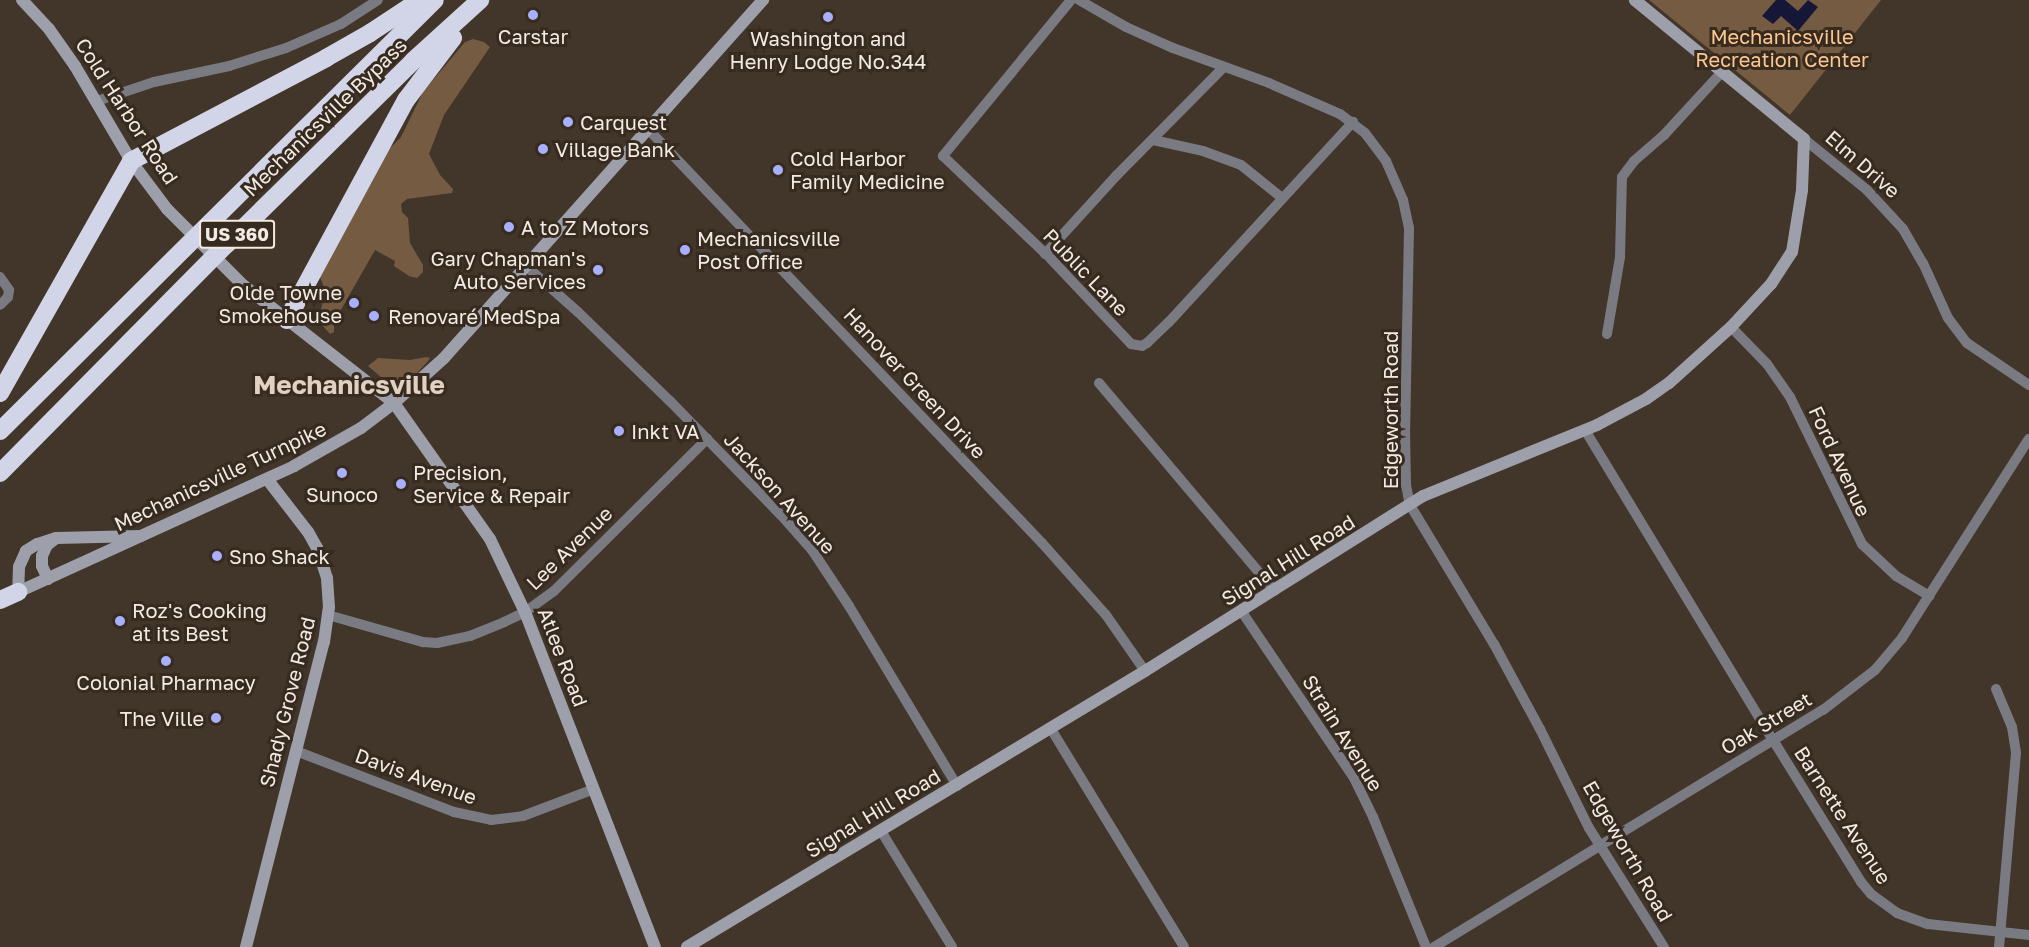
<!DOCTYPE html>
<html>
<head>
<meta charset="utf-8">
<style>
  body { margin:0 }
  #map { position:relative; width:2029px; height:947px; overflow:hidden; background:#423529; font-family:"Golos Text",sans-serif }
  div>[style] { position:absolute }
  .green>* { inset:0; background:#755b41 }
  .water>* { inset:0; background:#161738 }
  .street>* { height:10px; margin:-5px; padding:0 5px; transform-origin:5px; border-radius:5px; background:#797a82 }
  .secondary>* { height:12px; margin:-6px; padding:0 6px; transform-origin:6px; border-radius:6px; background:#9d9fab }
  .highway>* { height:18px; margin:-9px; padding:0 9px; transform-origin:9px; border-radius:9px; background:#d2d5e8 }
  .dots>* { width:16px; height:16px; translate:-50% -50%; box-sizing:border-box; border:3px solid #372b20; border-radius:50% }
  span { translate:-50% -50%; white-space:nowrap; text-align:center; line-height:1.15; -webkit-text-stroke:6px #372b20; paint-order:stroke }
  .shield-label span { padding:2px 4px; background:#372b20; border:2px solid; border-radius:4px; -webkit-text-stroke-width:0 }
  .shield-label { font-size:18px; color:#f3ebe3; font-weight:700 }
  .poi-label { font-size:20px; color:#f3ebe3 }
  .left { translate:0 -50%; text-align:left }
  .right { translate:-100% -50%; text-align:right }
  .park-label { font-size:20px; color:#fdc791 }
  .street-label { font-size:20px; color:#f3ebe3 }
  .district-label { font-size:26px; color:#e0d1c2; font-weight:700 }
</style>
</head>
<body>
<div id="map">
  <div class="green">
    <div style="clip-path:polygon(1649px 0,1881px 0,1790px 115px)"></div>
    <div style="clip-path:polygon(473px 39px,484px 42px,490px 47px,444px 115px,429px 154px,440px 175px,453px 189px,452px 193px,407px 199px,401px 204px,402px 212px,408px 218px,410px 243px,423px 265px,423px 272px,417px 278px,409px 276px,394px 266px,395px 261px,375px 250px,334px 322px,334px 332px,330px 334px,318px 320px,324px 298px,334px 293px,324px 287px,320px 277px,386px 152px,401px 137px,423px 92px,465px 42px)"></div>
    <div style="clip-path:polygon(426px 357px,430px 358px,428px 361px,408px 383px,400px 386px,389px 384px,368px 366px,378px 358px,410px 360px)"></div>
  </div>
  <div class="water">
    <div style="clip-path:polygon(1776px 0,1785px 0,1798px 11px,1808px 0,1818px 7px,1798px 31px,1781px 16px,1773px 24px,1762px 16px)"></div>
  </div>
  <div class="street">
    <div style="left:1071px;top:0;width:202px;rotate:129.4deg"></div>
    <div style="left:943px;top:156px;width:149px;rotate:43.6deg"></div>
    <div style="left:1051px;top:259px;width:117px;rotate:46.7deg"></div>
    <div style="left:1131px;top:344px;width:11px;rotate:10deg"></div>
    <div style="left:1142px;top:346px;width:6px;rotate:-31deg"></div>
    <div style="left:1147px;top:343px;width:30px;rotate:-44deg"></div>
    <div style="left:1169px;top:322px;width:272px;rotate:-47.4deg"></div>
    <div style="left:1079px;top:0;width:54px;rotate:29.9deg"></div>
    <div style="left:1126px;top:27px;width:51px;rotate:24.1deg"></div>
    <div style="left:1173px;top:48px;width:102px;rotate:20deg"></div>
    <div style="left:1269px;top:83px;width:77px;rotate:23.6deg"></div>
    <div style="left:1340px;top:114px;width:31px;rotate:37deg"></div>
    <div style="left:1365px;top:133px;width:35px;rotate:53deg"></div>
    <div style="left:1386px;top:161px;width:43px;rotate:66.4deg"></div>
    <div style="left:1403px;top:200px;width:29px;rotate:78deg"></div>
    <div style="left:1409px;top:228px;width:201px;rotate:91.1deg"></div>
    <div style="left:1405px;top:429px;width:56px;rotate:89deg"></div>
    <div style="left:1406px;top:485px;width:20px;rotate:79deg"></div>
    <div style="left:1410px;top:505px;width:162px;rotate:58.9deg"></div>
    <div style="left:1494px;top:644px;width:97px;rotate:61.6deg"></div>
    <div style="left:1540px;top:729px;width:110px;rotate:63.7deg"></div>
    <div style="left:1589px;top:828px;width:141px;rotate:57.8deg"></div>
    <div style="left:97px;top:101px;width:60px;rotate:-18.4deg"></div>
    <div style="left:154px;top:82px;width:77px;rotate:-12deg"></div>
    <div style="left:229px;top:66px;width:60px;rotate:-17.5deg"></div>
    <div style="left:286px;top:48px;width:60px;rotate:-23.6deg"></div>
    <div style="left:341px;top:24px;width:44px;rotate:-33deg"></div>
    <div style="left:648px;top:129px;width:572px;rotate:46.42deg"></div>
    <div style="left:1042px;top:543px;width:96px;rotate:48.4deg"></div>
    <div style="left:1106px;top:615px;width:68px;rotate:55.1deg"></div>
    <div style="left:1804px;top:139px;width:81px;rotate:39deg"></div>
    <div style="left:1867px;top:190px;width:53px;rotate:47.3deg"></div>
    <div style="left:1903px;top:229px;width:39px;rotate:60deg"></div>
    <div style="left:1923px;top:263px;width:60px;rotate:65.6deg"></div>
    <div style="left:1948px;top:318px;width:31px;rotate:53deg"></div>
    <div style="left:1967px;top:343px;width:75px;rotate:34.1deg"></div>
    <div style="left:1153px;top:140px;width:51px;rotate:12.4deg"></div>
    <div style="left:1203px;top:151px;width:40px;rotate:20.2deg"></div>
    <div style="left:1241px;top:165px;width:53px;rotate:38.8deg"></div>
    <div style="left:1045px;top:254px;width:105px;rotate:-47.7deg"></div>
    <div style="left:1116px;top:176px;width:153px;rotate:-45.3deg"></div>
    <div style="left:526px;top:266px;width:69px;rotate:41.5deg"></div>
    <div style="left:578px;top:312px;width:128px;rotate:44.1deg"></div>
    <div style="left:670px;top:401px;width:159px;rotate:45.8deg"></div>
    <div style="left:781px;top:515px;width:47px;rotate:48.5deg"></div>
    <div style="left:812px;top:550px;width:67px;rotate:56.5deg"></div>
    <div style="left:849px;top:606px;width:210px;rotate:59deg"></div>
    <div style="left:0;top:277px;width:16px;rotate:55deg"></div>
    <div style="left:9px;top:290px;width:7px;rotate:98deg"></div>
    <div style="left:8px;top:297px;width:11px;rotate:135deg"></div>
    <div style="left:1731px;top:327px;width:52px;rotate:45.8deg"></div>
    <div style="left:1767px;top:364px;width:40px;rotate:55.1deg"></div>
    <div style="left:1790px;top:397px;width:164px;rotate:63.9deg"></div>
    <div style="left:1862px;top:544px;width:47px;rotate:43.3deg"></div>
    <div style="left:1896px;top:576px;width:39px;rotate:31deg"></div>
    <div style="left:1607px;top:334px;width:78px;rotate:-80.4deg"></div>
    <div style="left:1620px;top:257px;width:80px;rotate:-88.6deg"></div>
    <div style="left:1622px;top:177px;width:20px;rotate:-53deg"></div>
    <div style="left:1634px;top:161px;width:40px;rotate:-41deg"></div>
    <div style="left:1664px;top:135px;width:86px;rotate:-47.4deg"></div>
    <div style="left:1099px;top:383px;width:272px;rotate:49.8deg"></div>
    <div style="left:1585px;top:430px;width:363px;rotate:58.8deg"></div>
    <div style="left:1773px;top:740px;width:167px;rotate:58.2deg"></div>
    <div style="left:1861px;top:882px;width:16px;rotate:50deg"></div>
    <div style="left:1871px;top:894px;width:32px;rotate:36deg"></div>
    <div style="left:1897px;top:913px;width:33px;rotate:20deg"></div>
    <div style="left:1928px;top:924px;width:102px;rotate:6.2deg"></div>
    <div style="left:1242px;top:612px;width:200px;rotate:56deg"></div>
    <div style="left:1354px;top:778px;width:43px;rotate:64deg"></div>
    <div style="left:1373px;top:817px;width:140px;rotate:67.8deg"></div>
    <div style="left:328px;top:615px;width:99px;rotate:15.9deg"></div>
    <div style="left:423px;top:642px;width:14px;rotate:4deg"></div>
    <div style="left:437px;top:643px;width:34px;rotate:-12deg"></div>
    <div style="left:470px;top:636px;width:37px;rotate:-22deg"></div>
    <div style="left:504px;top:622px;width:23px;rotate:-25deg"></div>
    <div style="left:525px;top:612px;width:36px;rotate:-36deg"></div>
    <div style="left:554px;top:591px;width:216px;rotate:-44.8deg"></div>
    <div style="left:1996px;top:689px;width:41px;rotate:67.2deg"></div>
    <div style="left:2012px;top:727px;width:26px;rotate:81deg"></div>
    <div style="left:2016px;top:753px;width:195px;rotate:95deg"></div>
    <div style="left:1051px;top:729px;width:255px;rotate:58.6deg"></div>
    <div style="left:296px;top:751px;width:169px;rotate:21.1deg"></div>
    <div style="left:454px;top:812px;width:38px;rotate:12deg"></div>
    <div style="left:491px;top:820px;width:32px;rotate:-7deg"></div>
    <div style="left:523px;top:816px;width:76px;rotate:-20.8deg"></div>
    <div style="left:881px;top:831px;width:136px;rotate:58.5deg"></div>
    <div style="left:1434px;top:947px;width:456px;rotate:-31.4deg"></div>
    <div style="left:1823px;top:710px;width:66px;rotate:-37.6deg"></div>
    <div style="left:1875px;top:670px;width:42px;rotate:-49.8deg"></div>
    <div style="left:1902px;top:638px;width:236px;rotate:-57.5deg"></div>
  </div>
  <div class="secondary">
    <div style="left:22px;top:0;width:40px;rotate:47deg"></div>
    <div style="left:49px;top:29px;width:45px;rotate:54.9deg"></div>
    <div style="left:75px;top:66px;width:110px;rotate:59.5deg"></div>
    <div style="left:131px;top:161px;width:60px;rotate:53.1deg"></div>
    <div style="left:167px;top:209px;width:107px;rotate:45deg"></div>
    <div style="left:243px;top:285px;width:192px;rotate:38deg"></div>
    <div style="left:394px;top:403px;width:166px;rotate:54.8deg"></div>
    <div style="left:490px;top:539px;width:81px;rotate:64.4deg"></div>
    <div style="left:525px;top:612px;width:359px;rotate:68.8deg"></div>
    <div style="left:141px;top:536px;width:85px;rotate:178.7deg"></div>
    <div style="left:56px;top:538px;width:20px;rotate:162deg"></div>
    <div style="left:37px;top:544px;width:13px;rotate:148deg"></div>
    <div style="left:26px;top:551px;width:17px;rotate:114deg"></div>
    <div style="left:19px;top:567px;width:25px;rotate:92deg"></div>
    <div style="left:18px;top:592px;width:303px;rotate:-24.5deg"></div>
    <div style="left:294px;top:466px;width:77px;rotate:-29.6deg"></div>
    <div style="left:361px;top:428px;width:41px;rotate:-37.1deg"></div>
    <div style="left:394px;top:403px;width:67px;rotate:-42deg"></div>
    <div style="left:444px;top:358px;width:480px;rotate:-48.3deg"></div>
    <div style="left:48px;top:579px;width:14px;rotate:-115deg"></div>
    <div style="left:42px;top:566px;width:10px;rotate:-90deg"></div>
    <div style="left:42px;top:556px;width:12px;rotate:-66deg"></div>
    <div style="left:47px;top:545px;width:10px;rotate:-37deg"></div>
    <div style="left:246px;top:947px;width:315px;rotate:-75.7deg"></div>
    <div style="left:324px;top:642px;width:35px;rotate:-82deg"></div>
    <div style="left:329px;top:607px;width:29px;rotate:-94deg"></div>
    <div style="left:327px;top:578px;width:32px;rotate:-108deg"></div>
    <div style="left:317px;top:548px;width:18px;rotate:-119deg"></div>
    <div style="left:308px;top:532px;width:67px;rotate:-127.7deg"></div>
    <div style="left:687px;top:947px;width:535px;rotate:-31.07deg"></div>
    <div style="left:1145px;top:671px;width:328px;rotate:-32.2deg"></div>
    <div style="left:1423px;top:496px;width:188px;rotate:-22.2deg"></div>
    <div style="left:1597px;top:425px;width:55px;rotate:-28deg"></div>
    <div style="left:1646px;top:399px;width:28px;rotate:-35deg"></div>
    <div style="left:1669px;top:383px;width:84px;rotate:-42.1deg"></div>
    <div style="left:1731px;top:327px;width:59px;rotate:-47.1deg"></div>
    <div style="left:1771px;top:284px;width:38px;rotate:-57deg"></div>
    <div style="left:1792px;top:252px;width:63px;rotate:-80.8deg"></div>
    <div style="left:1802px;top:190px;width:51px;rotate:-87.8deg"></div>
    <div style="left:1804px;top:139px;width:219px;rotate:-140.6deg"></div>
  </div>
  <div class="highway">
    <div style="left:287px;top:320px;width:250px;rotate:-61.6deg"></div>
    <div style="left:406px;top:100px;width:78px;rotate:-52.8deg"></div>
    <div style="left:0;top:393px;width:266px;rotate:-60.5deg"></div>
    <div style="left:131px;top:161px;width:221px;rotate:-27.8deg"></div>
    <div style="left:326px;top:58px;width:51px;rotate:-29.6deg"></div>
    <div style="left:370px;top:33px;width:60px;rotate:-33.4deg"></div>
    <div style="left:0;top:431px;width:612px;rotate:-44.74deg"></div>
    <div style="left:0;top:473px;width:322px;rotate:-45.3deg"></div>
    <div style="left:227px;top:244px;width:261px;rotate:-44.5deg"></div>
    <div style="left:413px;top:61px;width:91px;rotate:-42.3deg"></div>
    <div style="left:0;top:600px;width:20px;rotate:-24deg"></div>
  </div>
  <div class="dots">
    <div style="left:533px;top:15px;background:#a8b0fc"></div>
    <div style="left:828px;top:17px;background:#a8b0fc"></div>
    <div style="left:568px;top:122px;background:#a8b0fc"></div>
    <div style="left:543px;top:149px;background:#a8b0fc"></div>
    <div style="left:778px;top:170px;background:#a8b0fc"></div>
    <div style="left:509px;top:227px;background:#a8b0fc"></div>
    <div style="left:685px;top:250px;background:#a8b0fc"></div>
    <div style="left:598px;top:270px;background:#a8b0fc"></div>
    <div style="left:354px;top:303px;background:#a8b0fc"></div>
    <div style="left:374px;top:316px;background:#a8b0fc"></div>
    <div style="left:619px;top:431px;background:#a8b0fc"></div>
    <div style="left:342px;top:473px;background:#a8b0fc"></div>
    <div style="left:401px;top:484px;background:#a8b0fc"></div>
    <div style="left:217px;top:556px;background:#a8b0fc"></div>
    <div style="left:120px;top:621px;background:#a8b0fc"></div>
    <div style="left:166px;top:661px;background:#a8b0fc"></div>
    <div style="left:216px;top:718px;background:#a8b0fc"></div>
  </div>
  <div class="shield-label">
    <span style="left:237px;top:234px">US 360</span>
  </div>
  <div class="poi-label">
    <span style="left:533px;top:36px">Carstar</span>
    <span style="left:828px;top:50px">Washington and<br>Henry Lodge No.344</span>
    <span class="left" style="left:580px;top:122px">Carquest</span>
    <span class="left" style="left:555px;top:149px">Village Bank</span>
    <span class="left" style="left:790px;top:170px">Cold Harbor<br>Family Medicine</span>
    <span class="left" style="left:521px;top:227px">A to Z Motors</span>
    <span class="left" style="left:697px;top:250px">Mechanicsville<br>Post Office</span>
    <span class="right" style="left:586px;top:270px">Gary Chapman's<br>Auto Services</span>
    <span class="right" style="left:342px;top:304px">Olde Towne<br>Smokehouse</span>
    <span class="left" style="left:388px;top:316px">Renovaré MedSpa</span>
    <span class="left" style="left:631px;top:431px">Inkt VA</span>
    <span class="left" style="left:413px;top:484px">Precision,<br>Service &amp; Repair</span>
    <span style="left:342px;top:494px">Sunoco</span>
    <span class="left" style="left:229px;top:556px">Sno Shack</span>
    <span class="left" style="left:132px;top:622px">Roz's Cooking<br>at its Best</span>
    <span style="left:166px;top:682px">Colonial Pharmacy</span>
    <span class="right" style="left:204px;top:718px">The Ville</span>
  </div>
  <div class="park-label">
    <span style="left:1782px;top:48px">Mechanicsville<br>Recreation Center</span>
  </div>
  <div class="street-label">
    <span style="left:127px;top:111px;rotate:57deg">Cold Harbor Road</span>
    <span style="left:325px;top:117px;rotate:-44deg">Mechanicsville Bypass</span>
    <span style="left:1863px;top:164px;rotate:41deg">Elm Drive</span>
    <span style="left:1086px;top:272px;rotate:46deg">Public Lane</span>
    <span style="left:915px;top:383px;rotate:47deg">Hanover Green Drive</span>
    <span style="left:1390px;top:410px;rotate:-90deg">Edgeworth Road</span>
    <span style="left:1840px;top:461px;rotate:65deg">Ford Avenue</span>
    <span style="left:220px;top:476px;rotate:-25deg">Mechanicsville Turnpike</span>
    <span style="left:780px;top:493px;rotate:48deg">Jackson Avenue</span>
    <span style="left:569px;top:548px;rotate:-44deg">Lee Avenue</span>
    <span style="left:1288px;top:560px;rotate:-32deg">Signal Hill Road</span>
    <span style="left:563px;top:657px;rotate:69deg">Atlee Road</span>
    <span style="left:287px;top:702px;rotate:-76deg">Shady Grove Road</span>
    <span style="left:1766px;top:723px;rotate:-31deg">Oak Street</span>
    <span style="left:1343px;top:733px;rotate:58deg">Strain Avenue</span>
    <span style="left:416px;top:776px;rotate:20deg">Davis Avenue</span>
    <span style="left:873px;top:813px;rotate:-31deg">Signal Hill Road</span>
    <span style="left:1843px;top:815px;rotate:57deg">Barnette Avenue</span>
    <span style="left:1628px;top:851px;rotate:60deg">Edgeworth Road</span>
  </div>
  <div class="district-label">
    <span style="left:349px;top:385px">Mechanicsville</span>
  </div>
</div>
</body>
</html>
